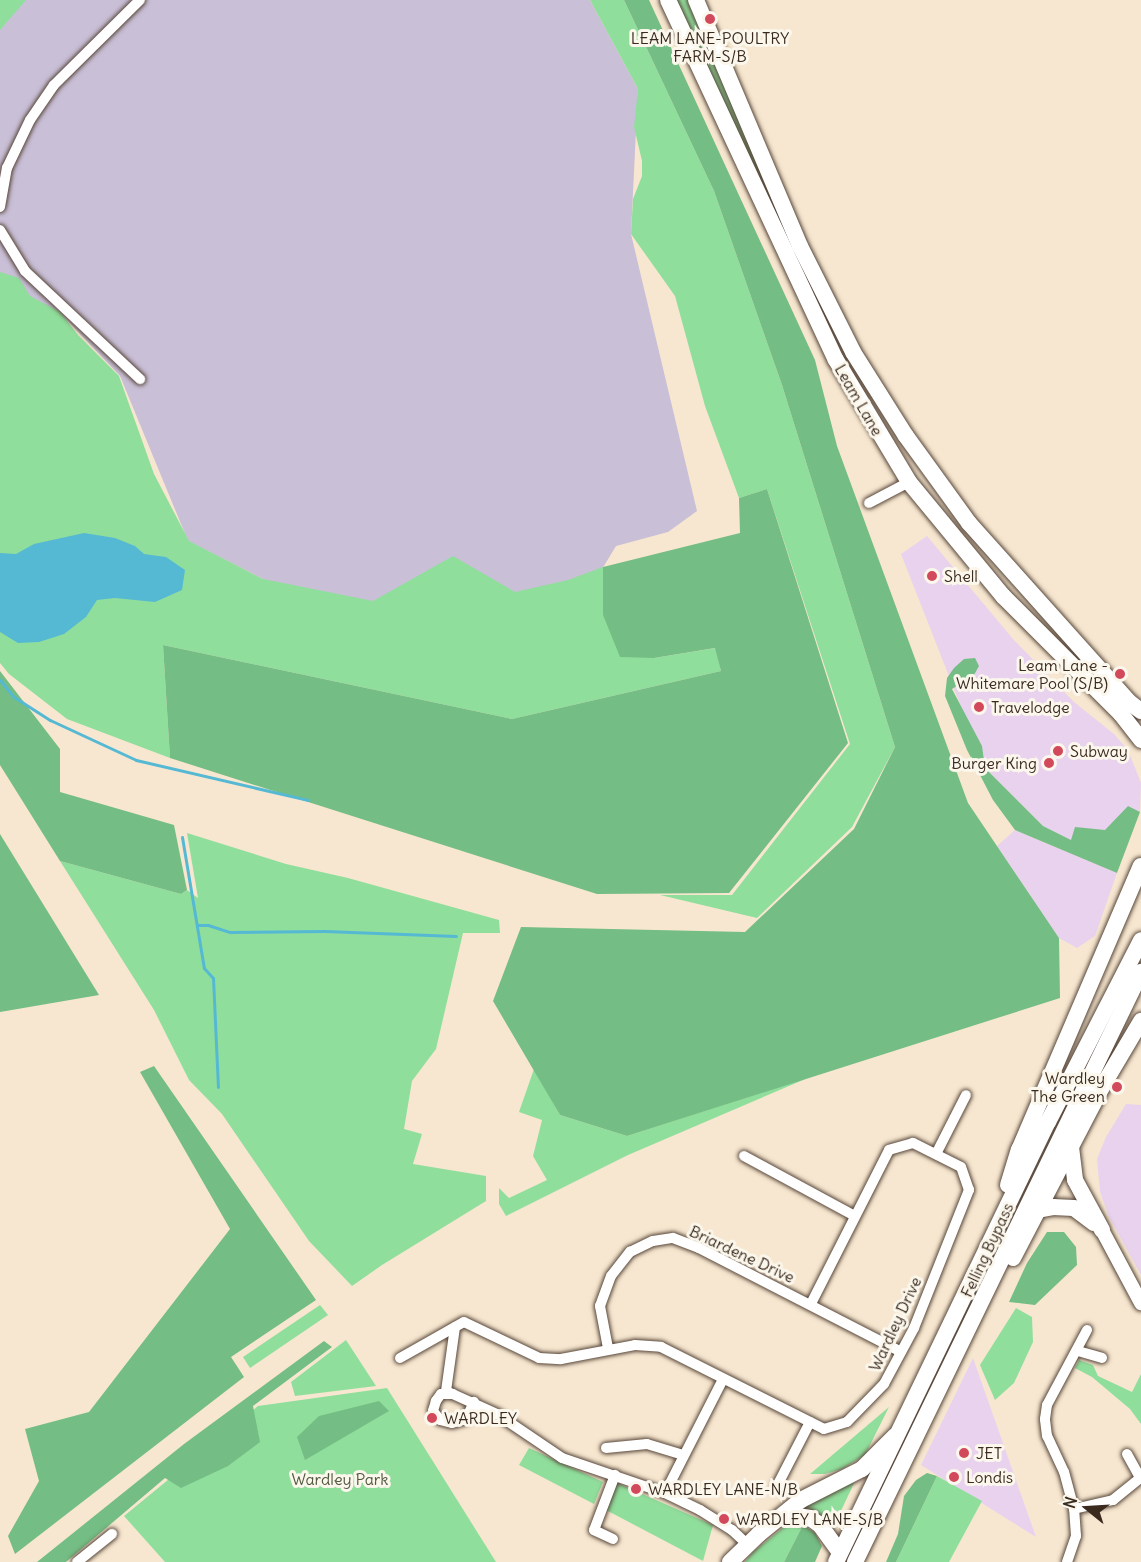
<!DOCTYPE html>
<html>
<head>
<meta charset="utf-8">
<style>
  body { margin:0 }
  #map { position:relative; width:1141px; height:1562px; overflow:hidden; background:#f7e7d0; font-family:Delius,sans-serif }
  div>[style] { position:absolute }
  .built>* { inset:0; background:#e8d2ee }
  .industrial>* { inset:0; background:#c9bfd7 }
  .green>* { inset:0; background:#90de9c }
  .forest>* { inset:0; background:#74bd84 }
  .water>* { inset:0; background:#55b9d4 }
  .stream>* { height:3px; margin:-1.5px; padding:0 1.5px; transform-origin:1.5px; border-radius:1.5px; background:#55b9d4 }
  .roads { filter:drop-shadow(0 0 2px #574639) drop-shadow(0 0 2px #574639) }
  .minor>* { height:10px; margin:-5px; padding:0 5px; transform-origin:5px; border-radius:5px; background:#fff }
  .secondary>* { height:14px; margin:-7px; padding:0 7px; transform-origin:7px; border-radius:7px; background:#fff }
  .primary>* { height:16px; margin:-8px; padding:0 8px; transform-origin:8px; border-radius:8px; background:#fff }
  .trunk>* { height:16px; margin:-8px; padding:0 8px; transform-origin:8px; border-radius:8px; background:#fff }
  .dots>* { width:16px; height:16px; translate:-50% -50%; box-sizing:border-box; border:3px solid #fbf7ec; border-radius:50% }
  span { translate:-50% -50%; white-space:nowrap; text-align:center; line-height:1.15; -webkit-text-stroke:6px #fbf7ec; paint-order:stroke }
  .poi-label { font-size:16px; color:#3b2a1e }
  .left { translate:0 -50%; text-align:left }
  .right { translate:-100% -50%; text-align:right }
  .street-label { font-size:16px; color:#3b2a1e }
  .park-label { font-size:16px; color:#50573e }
  .north { position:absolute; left:1057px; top:1478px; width:60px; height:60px; -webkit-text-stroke:4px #fbf7ec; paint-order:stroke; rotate:288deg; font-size:16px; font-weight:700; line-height:24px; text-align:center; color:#3b2a1e }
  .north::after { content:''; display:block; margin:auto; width:21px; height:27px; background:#3b2a1e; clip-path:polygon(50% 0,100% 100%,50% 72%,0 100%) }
</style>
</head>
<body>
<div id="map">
  <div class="built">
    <div style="clip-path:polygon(927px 536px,1013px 639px,1074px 702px,1114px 734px,1128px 750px,1141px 783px,1140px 812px,1105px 830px,1071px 840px,1043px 826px,985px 768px,901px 554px)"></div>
    <div style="clip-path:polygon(1015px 830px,1117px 873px,1095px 936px,1077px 948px,1059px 938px,997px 846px)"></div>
    <div style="clip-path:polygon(1126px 1104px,1141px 1105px,1141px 1275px,1109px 1217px,1100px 1192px,1097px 1159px,1106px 1137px)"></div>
    <div style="clip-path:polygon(973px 1358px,1036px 1537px,921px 1465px)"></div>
  </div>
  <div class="industrial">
    <div style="clip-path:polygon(11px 0,590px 0,638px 89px,631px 234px,697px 511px,668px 532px,616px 546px,573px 617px,444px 651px,263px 579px,188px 541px,120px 376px,60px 313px,0 537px,0 12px)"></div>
  </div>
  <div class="green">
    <div style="clip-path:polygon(0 0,26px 0,0 30px)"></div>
    <div style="clip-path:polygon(590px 0,624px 0,714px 191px,782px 385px,895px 747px,852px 827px,757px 918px,660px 895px,732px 895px,850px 744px,767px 489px,739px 498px,705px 406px,675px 296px,631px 234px,633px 199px,642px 176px,642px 161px,634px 127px,638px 89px)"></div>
    <div style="clip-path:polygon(675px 0,689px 0,789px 236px,785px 237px)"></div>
    <div style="clip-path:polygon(0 272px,19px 278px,30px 296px,60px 312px,78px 335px,119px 376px,154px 474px,189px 541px,263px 579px,373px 601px,453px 556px,515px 592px,568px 580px,603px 567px,603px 615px,654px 658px,716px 648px,721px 671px,512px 719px,163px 645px,170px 758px,67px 719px,9px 674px,0 663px)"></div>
    <div style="clip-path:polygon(187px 833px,286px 864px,348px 878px,499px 920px,500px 933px,463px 933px,436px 1049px,412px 1081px,404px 1129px,422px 1134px,413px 1164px,486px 1176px,486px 1201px,382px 1265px,352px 1286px,309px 1241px,222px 1114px,189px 1080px,154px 1010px,60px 861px,181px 894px,187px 890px,198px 898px)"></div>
    <div style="clip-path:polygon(534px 1069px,560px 1115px,627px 1136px,810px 1077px,628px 1155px,506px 1216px,499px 1204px,499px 1188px,509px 1198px,547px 1180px,533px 1156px,542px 1120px,519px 1112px)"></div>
    <div style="clip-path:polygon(320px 1305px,328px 1315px,250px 1368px,243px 1357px)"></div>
    <div style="clip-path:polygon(1016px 1308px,1032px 1317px,1033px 1342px,1014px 1383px,995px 1400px,980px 1365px)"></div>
    <div style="clip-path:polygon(346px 1340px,376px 1386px,295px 1396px,291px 1382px)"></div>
    <div style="clip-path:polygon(1079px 1360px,1093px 1365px,1098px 1376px,1132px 1392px,1141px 1374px,1141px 1424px,1130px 1409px,1092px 1377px,1075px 1368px)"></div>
    <div style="clip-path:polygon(387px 1388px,496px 1562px,165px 1562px,124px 1516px,258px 1406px)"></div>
    <div style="clip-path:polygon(889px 1407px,865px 1455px,842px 1469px,825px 1474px,810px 1474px)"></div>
    <div style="clip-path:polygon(529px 1448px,603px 1482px,594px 1504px,519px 1465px)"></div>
    <div style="clip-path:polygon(937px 1476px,982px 1501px,949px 1562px,896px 1562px)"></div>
    <div style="clip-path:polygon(856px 1479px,832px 1530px,815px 1512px,801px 1505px)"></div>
    <div style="clip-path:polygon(617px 1483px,713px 1525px,703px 1561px,606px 1510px)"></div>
    <div style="clip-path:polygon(790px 1522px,803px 1525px,784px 1562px,745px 1562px,753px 1552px)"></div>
  </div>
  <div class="forest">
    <div style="clip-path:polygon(624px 0,649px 0,815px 360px,837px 446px,968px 803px,1059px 938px,1060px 998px,627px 1136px,560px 1115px,493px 1001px,521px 927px,745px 932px,854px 829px,895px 747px,782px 385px,714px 191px)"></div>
    <div style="clip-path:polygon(767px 489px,848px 743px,729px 893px,597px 894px,170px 758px,163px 645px,512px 719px,721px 671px,715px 648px,654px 658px,620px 657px,603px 615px,603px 567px,740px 533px,739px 498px)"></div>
    <div style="clip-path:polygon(975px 658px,979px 666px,974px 675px,952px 689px,982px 746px,985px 768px,1043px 826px,1071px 840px,1075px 827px,1105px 830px,1128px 806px,1140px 812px,1117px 873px,1015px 830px,993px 800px,967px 750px,945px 696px,947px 678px,954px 668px,964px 659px)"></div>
    <div style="clip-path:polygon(0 671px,60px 749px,60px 792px,174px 825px,187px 890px,181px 894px,60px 861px,0 765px)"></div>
    <div style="clip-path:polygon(0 834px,99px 995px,0 1012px)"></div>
    <div style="clip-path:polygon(154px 1066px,316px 1300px,231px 1357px,244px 1377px,15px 1554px,8px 1536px,39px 1481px,25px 1429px,89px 1412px,230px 1229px,140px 1072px)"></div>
    <div style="clip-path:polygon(1047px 1232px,1064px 1232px,1076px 1247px,1077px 1265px,1035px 1305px,1009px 1302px,1027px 1263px)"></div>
    <div style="clip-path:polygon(324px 1341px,332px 1347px,253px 1406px,260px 1442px,228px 1466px,181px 1488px,165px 1478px,66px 1562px,37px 1562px,184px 1444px)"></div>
    <div style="clip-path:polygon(379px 1401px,389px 1411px,305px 1460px,297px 1437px,319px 1416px)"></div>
    <div style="clip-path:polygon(927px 1473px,937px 1476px,896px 1562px,886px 1562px,898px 1534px,904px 1496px,916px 1480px)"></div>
    <div style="clip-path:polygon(803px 1525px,815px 1533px,822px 1546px,815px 1562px,784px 1562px)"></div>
  </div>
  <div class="water">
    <div style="clip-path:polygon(84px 533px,115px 538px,135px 546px,144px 554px,166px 557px,185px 570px,182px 590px,155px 602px,115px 598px,97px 600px,86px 617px,64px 634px,39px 642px,18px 643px,0 632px,0 553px,16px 554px,34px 544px)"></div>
  </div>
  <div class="stream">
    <div style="left:0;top:680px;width:22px;rotate:51deg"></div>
    <div style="left:14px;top:697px;width:43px;rotate:32.6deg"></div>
    <div style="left:50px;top:720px;width:95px;rotate:24.9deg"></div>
    <div style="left:136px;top:760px;width:177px;rotate:13.1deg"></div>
    <div style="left:182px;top:837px;width:133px;rotate:80.5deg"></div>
    <div style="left:204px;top:968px;width:13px;rotate:48deg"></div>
    <div style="left:213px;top:978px;width:109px;rotate:87.4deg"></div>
    <div style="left:197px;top:925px;width:11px"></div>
    <div style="left:208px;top:925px;width:23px;rotate:18deg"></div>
    <div style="left:230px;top:932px;width:95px;rotate:-0.6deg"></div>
    <div style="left:325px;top:931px;width:131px;rotate:2.2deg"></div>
  </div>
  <div class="roads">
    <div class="minor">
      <div style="left:0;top:207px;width:40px;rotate:-80deg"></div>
      <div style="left:7px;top:168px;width:53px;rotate:-64.4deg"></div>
      <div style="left:30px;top:120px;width:42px;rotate:-55.6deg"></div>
      <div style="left:54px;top:85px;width:121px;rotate:-44.7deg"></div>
      <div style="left:0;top:230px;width:48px;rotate:58.6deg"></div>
      <div style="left:25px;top:271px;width:158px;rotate:43.2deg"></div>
      <div style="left:869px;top:503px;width:45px;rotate:-27.7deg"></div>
      <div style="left:936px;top:1154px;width:66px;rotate:-63deg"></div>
      <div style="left:744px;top:1156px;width:126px;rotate:28.4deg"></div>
      <div style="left:455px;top:1327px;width:65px;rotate:98deg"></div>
      <div style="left:446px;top:1391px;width:56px;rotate:24.3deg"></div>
      <div style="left:497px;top:1414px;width:78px;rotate:34.1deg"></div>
      <div style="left:562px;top:1458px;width:109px;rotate:18.8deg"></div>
      <div style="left:665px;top:1493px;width:39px;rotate:26deg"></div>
      <div style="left:700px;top:1510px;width:38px;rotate:32deg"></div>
      <div style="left:732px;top:1530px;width:21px;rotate:43deg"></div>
      <div style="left:608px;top:1348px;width:43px;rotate:-100.8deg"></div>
      <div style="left:600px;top:1306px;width:32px;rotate:-70deg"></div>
      <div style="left:611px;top:1276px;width:31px;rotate:-52deg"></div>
      <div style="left:630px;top:1252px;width:25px;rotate:-26deg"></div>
      <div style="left:653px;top:1241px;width:20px;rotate:-9deg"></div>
      <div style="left:673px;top:1238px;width:28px;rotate:21deg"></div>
      <div style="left:699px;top:1248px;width:227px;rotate:27.2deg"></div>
      <div style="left:1078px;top:1351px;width:25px;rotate:16deg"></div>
      <div style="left:400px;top:1358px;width:73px;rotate:-29.4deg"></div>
      <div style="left:464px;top:1322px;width:83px;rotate:25.6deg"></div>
      <div style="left:539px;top:1358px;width:22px;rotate:3deg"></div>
      <div style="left:561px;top:1359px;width:75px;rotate:-10.7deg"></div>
      <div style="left:635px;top:1345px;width:26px;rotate:4deg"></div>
      <div style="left:661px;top:1347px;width:182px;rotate:26.7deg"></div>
      <div style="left:824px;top:1429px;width:24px;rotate:-17deg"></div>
      <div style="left:847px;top:1422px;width:53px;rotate:-45.8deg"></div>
      <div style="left:884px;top:1384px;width:64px;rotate:-61.8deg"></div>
      <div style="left:914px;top:1328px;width:149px;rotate:-68.3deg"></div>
      <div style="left:969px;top:1190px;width:24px;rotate:-109deg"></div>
      <div style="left:961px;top:1167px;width:54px;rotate:-153.4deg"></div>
      <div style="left:913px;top:1143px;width:25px;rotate:164deg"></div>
      <div style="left:889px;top:1150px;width:173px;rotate:116.9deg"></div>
      <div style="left:453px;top:1394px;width:12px;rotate:180deg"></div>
      <div style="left:441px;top:1394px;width:9px;rotate:126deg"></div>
      <div style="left:436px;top:1401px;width:10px;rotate:107deg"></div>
      <div style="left:433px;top:1411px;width:11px;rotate:52deg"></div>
      <div style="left:440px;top:1420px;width:12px;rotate:14deg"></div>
      <div style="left:452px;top:1423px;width:15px;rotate:-16deg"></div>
      <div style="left:466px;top:1419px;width:19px;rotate:-65deg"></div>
      <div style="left:606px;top:1448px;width:41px;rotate:-5.6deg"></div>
      <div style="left:647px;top:1444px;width:37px;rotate:17deg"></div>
      <div style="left:1127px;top:1454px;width:26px;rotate:61deg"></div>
      <div style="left:777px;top:1486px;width:72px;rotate:-62.7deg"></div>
      <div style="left:665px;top:1493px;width:128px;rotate:-63deg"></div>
      <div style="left:1074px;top:1509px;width:40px;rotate:-13deg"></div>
      <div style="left:1113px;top:1500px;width:36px;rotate:-39deg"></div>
      <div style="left:613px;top:1539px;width:21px;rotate:-155deg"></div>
      <div style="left:594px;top:1530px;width:59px;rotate:-69.1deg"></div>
      <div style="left:77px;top:1562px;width:45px;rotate:-38.7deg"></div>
      <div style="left:1067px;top:1562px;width:28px;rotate:-71deg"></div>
      <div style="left:1076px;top:1536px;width:27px;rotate:-94deg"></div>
      <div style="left:1074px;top:1509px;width:38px;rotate:-105deg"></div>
      <div style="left:1064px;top:1472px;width:40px;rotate:-115deg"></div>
      <div style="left:1047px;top:1436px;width:17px;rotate:-97deg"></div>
      <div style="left:1045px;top:1419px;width:14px;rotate:-82deg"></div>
      <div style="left:1047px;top:1405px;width:85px;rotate:-61.9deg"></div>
    </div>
    <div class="secondary">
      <div style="left:1102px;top:1230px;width:83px;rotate:61.9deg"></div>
    </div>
    <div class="primary">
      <div style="left:780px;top:1518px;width:11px;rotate:-15deg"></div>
      <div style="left:791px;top:1515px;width:19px;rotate:9deg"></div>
      <div style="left:810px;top:1518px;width:12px;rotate:35deg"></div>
      <div style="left:820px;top:1525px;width:34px;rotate:54deg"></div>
      <div style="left:730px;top:1562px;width:40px;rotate:-44deg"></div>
      <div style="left:759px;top:1534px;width:54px;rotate:-39deg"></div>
      <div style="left:801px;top:1500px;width:68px;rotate:-26.9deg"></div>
      <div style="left:862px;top:1469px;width:47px;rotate:-45deg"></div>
    </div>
    <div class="trunk">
      <div style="left:668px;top:0;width:397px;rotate:65deg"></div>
      <div style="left:836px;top:360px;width:142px;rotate:59.1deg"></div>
      <div style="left:909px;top:482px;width:148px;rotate:50.5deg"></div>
      <div style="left:1003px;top:596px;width:167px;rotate:45deg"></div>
      <div style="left:1121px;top:714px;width:33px;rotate:52deg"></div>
      <div style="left:696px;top:0;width:267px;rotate:67.1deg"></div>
      <div style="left:800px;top:246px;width:119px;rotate:63.4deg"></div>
      <div style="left:853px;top:352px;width:99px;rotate:57.8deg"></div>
      <div style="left:906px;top:436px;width:107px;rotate:54.1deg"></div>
      <div style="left:969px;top:523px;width:240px;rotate:48.2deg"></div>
      <div style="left:1129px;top:702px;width:15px;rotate:37deg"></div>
      <div style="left:1071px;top:1147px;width:33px;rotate:83deg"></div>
      <div style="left:1075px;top:1180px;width:57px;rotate:61.6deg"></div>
      <div style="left:1008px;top:1185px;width:37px;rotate:-73deg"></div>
      <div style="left:1019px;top:1150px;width:309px;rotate:-66.8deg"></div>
      <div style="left:1038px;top:1210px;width:15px;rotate:-11deg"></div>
      <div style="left:1053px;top:1207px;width:21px;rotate:3deg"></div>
      <div style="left:1074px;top:1208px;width:25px;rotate:37deg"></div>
      <div style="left:1013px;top:1258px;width:193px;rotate:-62.5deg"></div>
      <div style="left:1102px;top:1087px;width:77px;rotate:-59.4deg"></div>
      <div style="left:836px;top:1562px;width:488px;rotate:-64.3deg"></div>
      <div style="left:1048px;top:1122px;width:204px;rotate:-62.9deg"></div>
      <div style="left:855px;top:1562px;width:656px;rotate:-64.14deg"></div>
    </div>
  </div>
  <div class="dots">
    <div style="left:710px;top:19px;background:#d1495b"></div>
    <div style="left:932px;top:576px;background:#d1495b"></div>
    <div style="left:1120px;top:674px;background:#d1495b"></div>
    <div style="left:979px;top:707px;background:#d1495b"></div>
    <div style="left:1058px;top:751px;background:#d1495b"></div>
    <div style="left:1049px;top:763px;background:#d1495b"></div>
    <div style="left:1117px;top:1087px;background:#d1495b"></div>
    <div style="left:432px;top:1418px;background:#d1495b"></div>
    <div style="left:964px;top:1453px;background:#d1495b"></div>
    <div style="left:954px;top:1477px;background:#d1495b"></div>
    <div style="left:636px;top:1489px;background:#d1495b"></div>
    <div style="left:724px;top:1519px;background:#d1495b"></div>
  </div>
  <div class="poi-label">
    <span style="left:710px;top:47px">LEAM LANE-POULTRY<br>FARM-S/B</span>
    <span class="left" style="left:944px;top:576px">Shell</span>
    <span class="right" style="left:1108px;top:674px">Leam Lane -<br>Whitemare Pool (S/B)</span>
    <span class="left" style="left:991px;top:707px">Travelodge</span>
    <span class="left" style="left:1070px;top:751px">Subway</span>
    <span class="right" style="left:1037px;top:763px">Burger King</span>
    <span class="right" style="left:1105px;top:1087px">Wardley<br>The Green</span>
    <span class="left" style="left:444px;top:1418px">WARDLEY</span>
    <span class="left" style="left:976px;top:1453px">JET</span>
    <span class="left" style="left:966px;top:1477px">Londis</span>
    <span class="left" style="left:648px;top:1489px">WARDLEY LANE-N/B</span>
    <span class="left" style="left:736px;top:1519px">WARDLEY LANE-S/B</span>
  </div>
  <div class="street-label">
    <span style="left:859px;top:400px;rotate:60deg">Leam Lane</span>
    <span style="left:987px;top:1250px;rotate:-65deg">Felling Bypass</span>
    <span style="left:742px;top:1254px;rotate:25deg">Briardene Drive</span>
    <span style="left:895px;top:1324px;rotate:-65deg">Wardley Drive</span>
  </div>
  <div class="park-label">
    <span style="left:340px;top:1479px">Wardley Park</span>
  </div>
  <div class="north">N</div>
</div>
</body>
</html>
